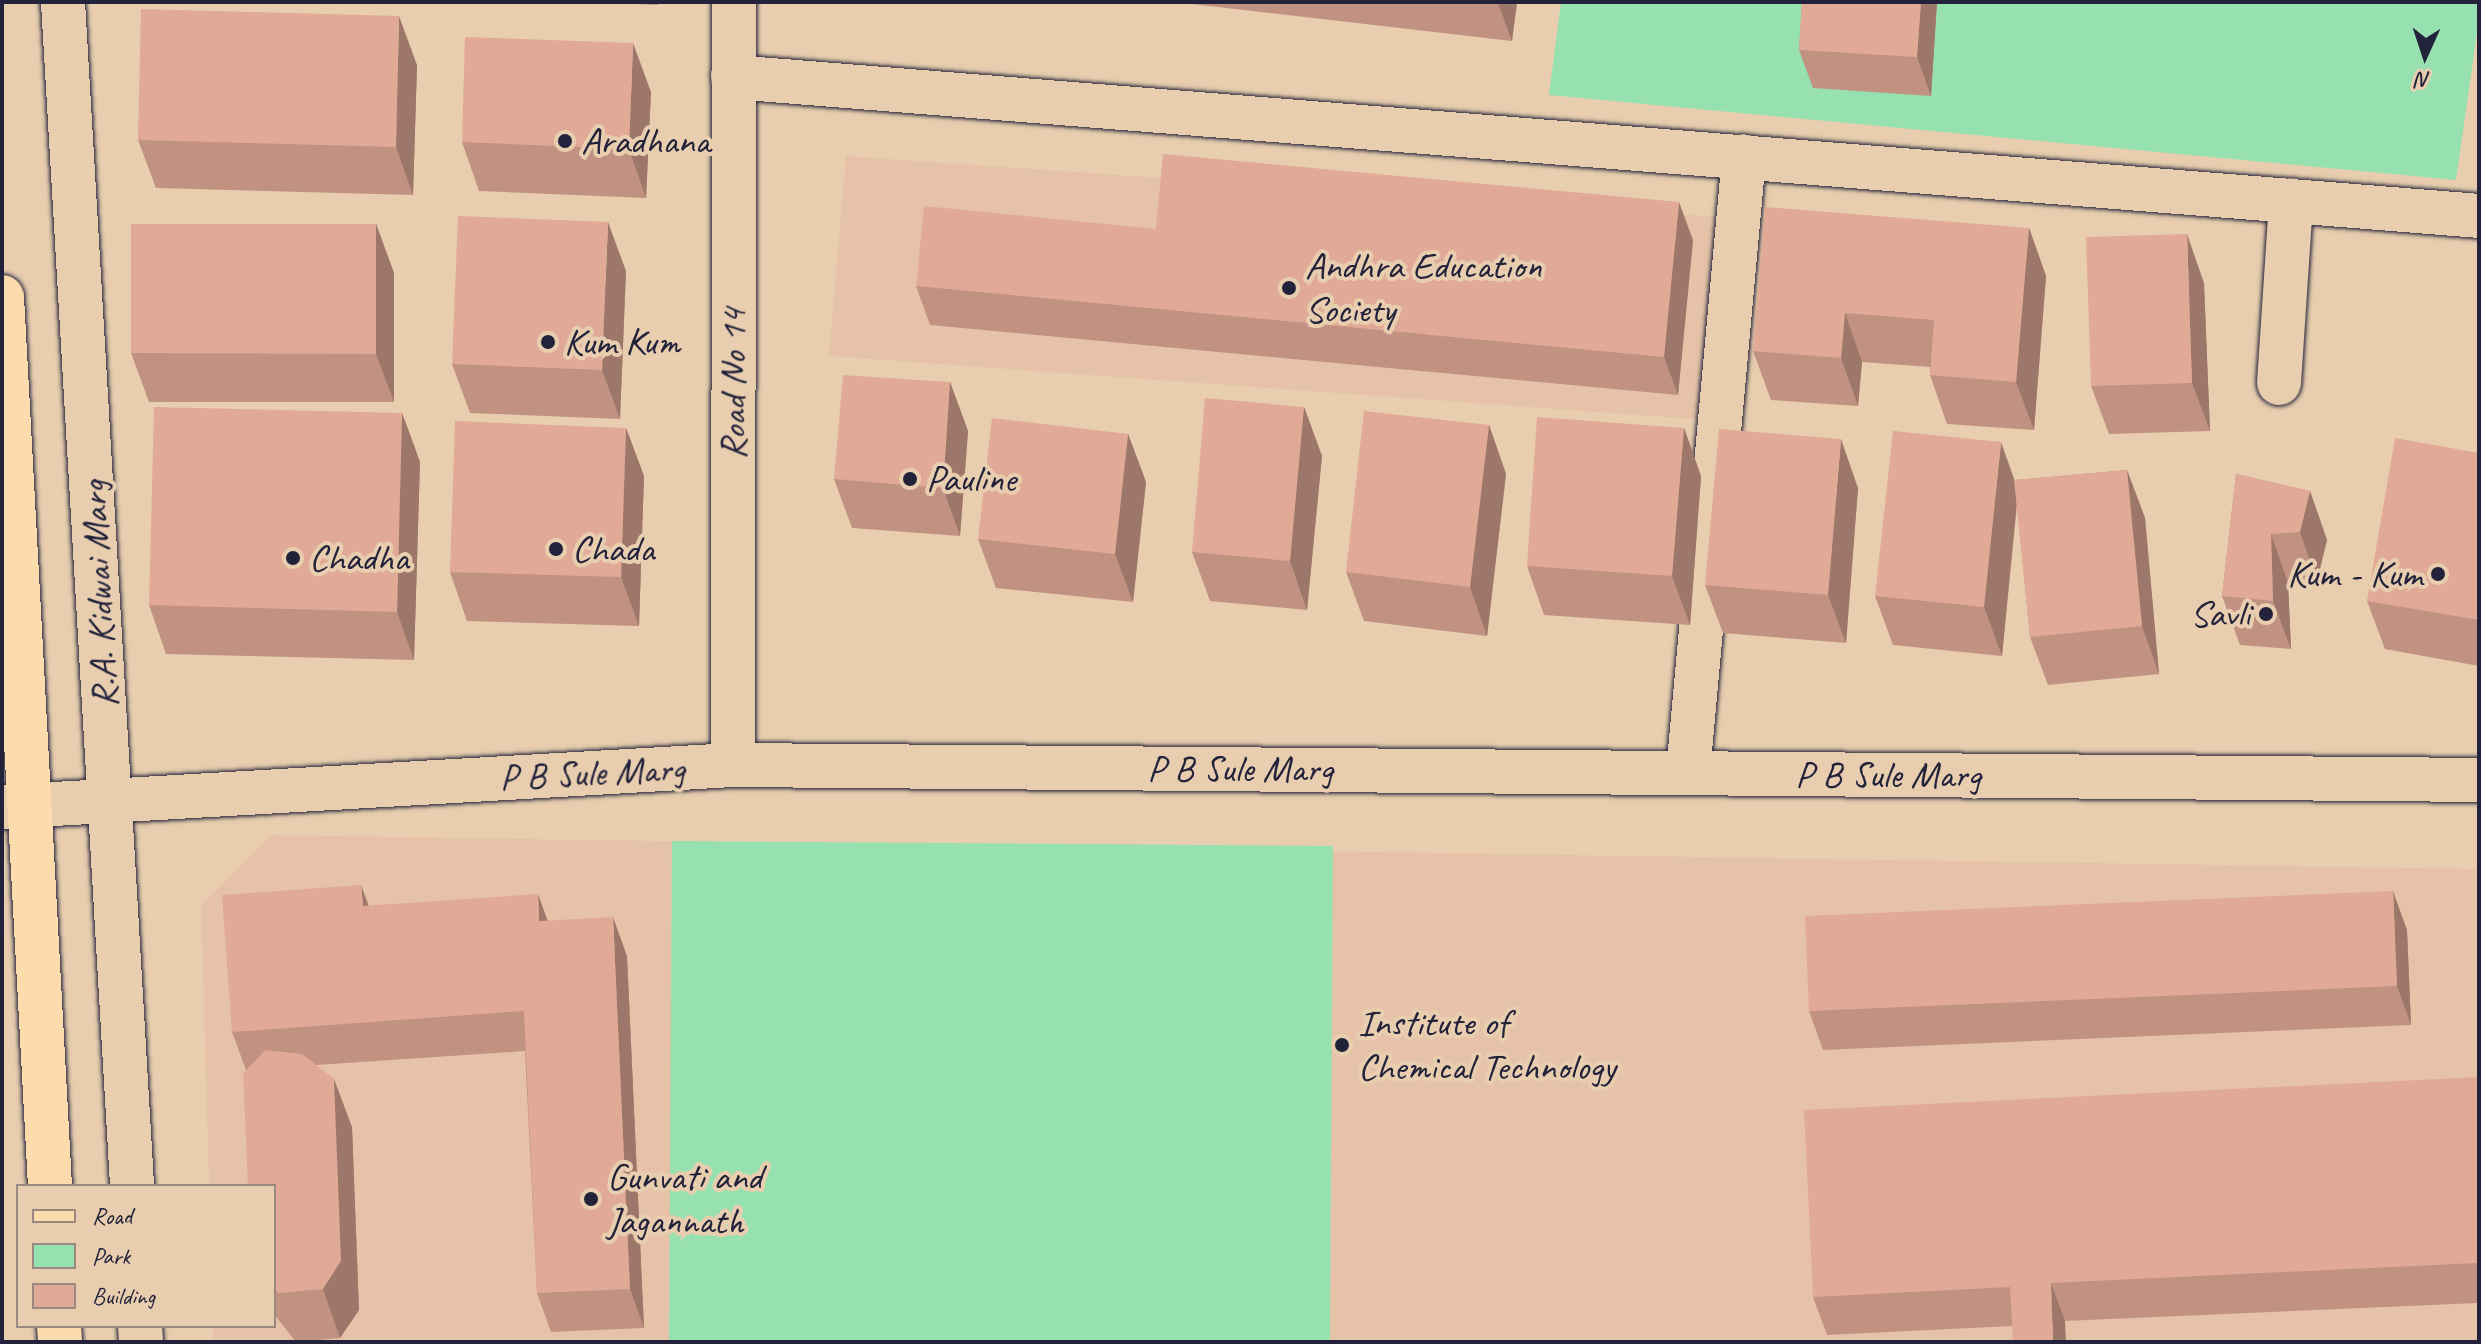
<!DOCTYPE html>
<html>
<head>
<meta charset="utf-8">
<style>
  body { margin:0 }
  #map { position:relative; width:2481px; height:1344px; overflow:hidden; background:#e8ceaf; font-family:Caveat,sans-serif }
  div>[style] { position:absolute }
  .built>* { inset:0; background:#e6c3a8 }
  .green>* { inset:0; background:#97e1b0 }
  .roads { filter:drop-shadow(0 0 2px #22223b) drop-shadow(0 0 2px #22223b) }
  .minor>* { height:44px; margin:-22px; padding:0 22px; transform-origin:22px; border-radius:22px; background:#e8ceaf }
  .major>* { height:44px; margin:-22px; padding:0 22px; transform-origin:22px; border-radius:22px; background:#fcdcac }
  .wall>* { inset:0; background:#c19281 }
  .shaded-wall>* { inset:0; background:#9d7769 }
  .building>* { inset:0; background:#e0aa96 }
  .dots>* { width:22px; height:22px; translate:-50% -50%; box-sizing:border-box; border:4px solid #e8ceaf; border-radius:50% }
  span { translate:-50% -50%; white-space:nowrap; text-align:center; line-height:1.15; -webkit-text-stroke:8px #e8ceaf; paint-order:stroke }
  .poi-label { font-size:38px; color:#22223b }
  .left { translate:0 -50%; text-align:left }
  .right { translate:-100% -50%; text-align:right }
  .street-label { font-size:38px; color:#22223b }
  .frame { position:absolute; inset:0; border:4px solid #22223b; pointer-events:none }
  .legend { position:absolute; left:16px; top:1184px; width:260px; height:144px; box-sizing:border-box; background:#e8ceaf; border:2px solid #998981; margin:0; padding:10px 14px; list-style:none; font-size:24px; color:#22223b }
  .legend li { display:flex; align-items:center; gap:16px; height:40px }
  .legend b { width:40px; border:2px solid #998981 }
  .north { position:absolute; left:2385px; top:16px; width:80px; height:80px; -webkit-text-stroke:6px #e8ceaf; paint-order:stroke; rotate:183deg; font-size:22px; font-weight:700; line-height:32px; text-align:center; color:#22223b }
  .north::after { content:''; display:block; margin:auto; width:28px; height:36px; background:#22223b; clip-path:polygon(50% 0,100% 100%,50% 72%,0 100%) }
</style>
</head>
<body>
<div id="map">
  <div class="built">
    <div style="clip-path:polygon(846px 156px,1749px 219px,1734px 422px,829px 356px)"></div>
    <div style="clip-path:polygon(271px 835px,2479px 869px,2479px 1342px,213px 1342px,213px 1326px,274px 1326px,274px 1186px,209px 1186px,201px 904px)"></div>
  </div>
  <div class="green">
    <div style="clip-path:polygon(1561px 2px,2479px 2px,2479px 19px,2456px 180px,1549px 95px)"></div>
    <div style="clip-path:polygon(672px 841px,1333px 846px,1330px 1342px,669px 1342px)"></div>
  </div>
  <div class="roads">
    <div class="minor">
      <div style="left:63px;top:2px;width:1186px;rotate:86.66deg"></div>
      <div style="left:733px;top:77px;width:1752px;rotate:4.55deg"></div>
      <div style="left:2279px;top:383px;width:183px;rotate:-86.2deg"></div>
      <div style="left:733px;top:765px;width:763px;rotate:-89.92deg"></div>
      <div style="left:1688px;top:773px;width:619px;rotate:-84.81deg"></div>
      <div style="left:2px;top:807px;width:732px;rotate:-3.29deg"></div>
      <div style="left:733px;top:765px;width:1746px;rotate:0.49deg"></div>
      <div style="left:140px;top:1326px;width:16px;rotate:86deg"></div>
    </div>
    <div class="major">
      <div style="left:2px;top:297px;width:890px;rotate:86.91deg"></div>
      <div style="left:59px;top:1326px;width:16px;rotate:86deg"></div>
    </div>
  </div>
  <div class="wall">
    <div style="clip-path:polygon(592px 2px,658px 2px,658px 5px)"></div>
    <div style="clip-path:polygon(1174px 2px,1517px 2px,1512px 41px)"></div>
    <div style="clip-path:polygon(1802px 2px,1937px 2px,1931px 96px,1813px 88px,1799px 50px)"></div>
    <div style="clip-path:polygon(417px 65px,413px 195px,156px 188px,138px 140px)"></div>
    <div style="clip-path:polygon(651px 92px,646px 198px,479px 191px,462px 142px)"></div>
    <div style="clip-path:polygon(376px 224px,394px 273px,394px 402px,149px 402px,131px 353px)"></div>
    <div style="clip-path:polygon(2029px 228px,2046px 276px,2034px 430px,1947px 424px,1930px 375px,1930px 367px,1862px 362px,1858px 406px,1771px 400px,1753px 351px)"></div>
    <div style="clip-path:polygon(1156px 229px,1693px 240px,1678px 395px,930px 325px,916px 286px)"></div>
    <div style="clip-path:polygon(626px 271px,620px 419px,470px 413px,452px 364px)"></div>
    <div style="clip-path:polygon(2204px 283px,2210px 431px,2109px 434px,2091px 386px)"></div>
    <div style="clip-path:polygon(950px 382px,968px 431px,960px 536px,852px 528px,834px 479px)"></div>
    <div style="clip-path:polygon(1304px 407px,1322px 456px,1307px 610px,1210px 601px,1192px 552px)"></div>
    <div style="clip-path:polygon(402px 413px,420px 462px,414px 660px,166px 654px,149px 605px)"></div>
    <div style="clip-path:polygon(1489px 425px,1506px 474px,1487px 636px,1364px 621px,1346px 572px)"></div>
    <div style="clip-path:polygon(626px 428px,644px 476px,639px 626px,467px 621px,450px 572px)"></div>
    <div style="clip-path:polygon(1684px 428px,1701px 476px,1690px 625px,1544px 615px,1527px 566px)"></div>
    <div style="clip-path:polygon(1128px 434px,1146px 482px,1133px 602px,996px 588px,978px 539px)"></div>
    <div style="clip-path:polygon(2479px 453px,2479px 666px,2385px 649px,2367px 601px)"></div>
    <div style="clip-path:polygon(2127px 470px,2145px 518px,2159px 674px,2048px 685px,2030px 637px,2017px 505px,2002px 656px,1893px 645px,1875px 596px,2015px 480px)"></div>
    <div style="clip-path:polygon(2236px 474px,2310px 491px,2327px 540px,2317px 581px,2288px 583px,2291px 649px,2240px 645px,2222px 596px)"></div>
    <div style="clip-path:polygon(1858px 488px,1846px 643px,1723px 633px,1705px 585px)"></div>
    <div style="clip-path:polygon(369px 906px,547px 920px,627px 956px,644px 1328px,551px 1332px,537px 1293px,525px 1051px,316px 1065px,352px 1127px,359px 1310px,340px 1338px,296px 1342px,274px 1314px,274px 1186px,246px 1070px,232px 1032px)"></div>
    <div style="clip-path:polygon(2407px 930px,2411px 1025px,1823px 1050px,1809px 1011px)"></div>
    <div style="clip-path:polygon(2479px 1077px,2478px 1303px,2065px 1321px,2012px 1326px,1827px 1335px,1813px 1297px)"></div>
  </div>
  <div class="shaded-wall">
    <div style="clip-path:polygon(1498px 2px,1517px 2px,1512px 41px,1498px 3px)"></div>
    <div style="clip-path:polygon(1921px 2px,1937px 2px,1931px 96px,1917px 57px)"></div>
    <div style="clip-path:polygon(399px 16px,417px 65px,413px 195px,396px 147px)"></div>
    <div style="clip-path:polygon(633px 43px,651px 92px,646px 198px,629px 149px)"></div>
    <div style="clip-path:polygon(1679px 202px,1693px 240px,1678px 395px,1664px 357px)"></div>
    <div style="clip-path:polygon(608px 222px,626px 271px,620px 419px,602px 370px)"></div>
    <div style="clip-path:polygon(376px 224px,394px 273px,394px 402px,376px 354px)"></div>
    <div style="clip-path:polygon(2029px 228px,2046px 276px,2034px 430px,2016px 382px)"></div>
    <div style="clip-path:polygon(2187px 234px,2204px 283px,2210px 431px,2192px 383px)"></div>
    <div style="clip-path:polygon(1845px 313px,1862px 362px,1858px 406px,1841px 358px)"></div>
    <div style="clip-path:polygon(950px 382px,968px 431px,960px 536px,943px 488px)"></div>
    <div style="clip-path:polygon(1304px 407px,1322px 456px,1307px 610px,1290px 561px)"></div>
    <div style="clip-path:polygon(402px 413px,420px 462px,414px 660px,397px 612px)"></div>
    <div style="clip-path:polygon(1489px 425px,1506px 474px,1487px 636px,1470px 587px)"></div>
    <div style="clip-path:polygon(626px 428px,644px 476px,639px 626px,621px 577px)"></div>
    <div style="clip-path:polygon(1684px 428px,1701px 476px,1690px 625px,1672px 576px)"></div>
    <div style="clip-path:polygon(1128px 434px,1146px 482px,1133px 602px,1115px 554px)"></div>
    <div style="clip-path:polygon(1841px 439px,1858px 488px,1846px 643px,1828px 595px)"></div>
    <div style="clip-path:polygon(2001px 442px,2018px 490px,2002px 656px,1984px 607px)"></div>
    <div style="clip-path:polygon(2127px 470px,2145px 518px,2159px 674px,2142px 626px)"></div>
    <div style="clip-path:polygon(2310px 491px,2327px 540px,2317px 581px,2300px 532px)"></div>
    <div style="clip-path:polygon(2271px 534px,2288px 583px,2291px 649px,2273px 601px)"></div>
    <div style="clip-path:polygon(361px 885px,375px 923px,363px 906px)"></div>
    <div style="clip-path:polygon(2393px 891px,2407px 930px,2411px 1025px,2397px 986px)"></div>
    <div style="clip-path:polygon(538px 894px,552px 933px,539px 921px)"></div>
    <div style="clip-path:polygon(613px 917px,627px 956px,644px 1328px,630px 1289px)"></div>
    <div style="clip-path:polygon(334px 1079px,352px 1127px,359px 1310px,340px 1338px,323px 1289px)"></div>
    <div style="clip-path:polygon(2051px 1283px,2065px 1321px,2066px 1342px,2053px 1342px)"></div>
  </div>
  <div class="building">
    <div style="clip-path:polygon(1802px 2px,1921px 2px,1917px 57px,1799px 50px)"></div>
    <div style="clip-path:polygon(141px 9px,399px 16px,396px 147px,138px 140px)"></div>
    <div style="clip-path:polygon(465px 37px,633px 43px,629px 149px,462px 142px)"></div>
    <div style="clip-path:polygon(1163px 154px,1679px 202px,1664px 357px,916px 286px,924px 206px,1156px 229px)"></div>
    <div style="clip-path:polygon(1765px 207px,2029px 228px,2016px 382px,1930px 375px,1934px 320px,1845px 313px,1841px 358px,1753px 351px)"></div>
    <div style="clip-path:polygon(458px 216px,608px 222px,602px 370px,452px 364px)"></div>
    <div style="clip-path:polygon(131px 224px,376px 224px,376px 354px,131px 353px)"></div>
    <div style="clip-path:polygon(2187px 234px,2192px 383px,2091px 386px,2086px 237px)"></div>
    <div style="clip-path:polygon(843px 375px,950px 382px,943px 488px,834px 479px)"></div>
    <div style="clip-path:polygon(1205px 398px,1304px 407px,1290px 561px,1192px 552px)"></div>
    <div style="clip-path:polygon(154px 407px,402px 413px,397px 612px,149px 605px)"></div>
    <div style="clip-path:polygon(1364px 411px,1489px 425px,1470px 587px,1346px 572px)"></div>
    <div style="clip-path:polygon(1537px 417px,1684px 428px,1672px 576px,1527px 566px)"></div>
    <div style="clip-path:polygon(992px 418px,1128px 434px,1115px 554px,978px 539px)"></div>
    <div style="clip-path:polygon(455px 421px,626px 428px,621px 577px,450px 572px)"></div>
    <div style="clip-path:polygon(1719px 429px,1841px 439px,1828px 595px,1705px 585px)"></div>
    <div style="clip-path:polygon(1893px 431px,2001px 442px,1984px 607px,1875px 596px)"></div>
    <div style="clip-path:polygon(2395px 438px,2479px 453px,2479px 620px,2367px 601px)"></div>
    <div style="clip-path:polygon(2127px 470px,2142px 626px,2030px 637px,2014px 480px)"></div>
    <div style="clip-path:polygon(2236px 474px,2310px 491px,2300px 532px,2271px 534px,2273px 601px,2222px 596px)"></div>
    <div style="clip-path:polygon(361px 885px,363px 906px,538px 894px,539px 921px,613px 917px,630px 1289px,537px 1293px,524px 1011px,232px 1032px,222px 895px)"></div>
    <div style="clip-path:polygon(2393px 891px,2397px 986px,1809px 1011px,1805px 916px)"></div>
    <div style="clip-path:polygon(265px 1050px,302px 1054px,334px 1079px,341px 1261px,323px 1289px,278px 1293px,274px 1288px,274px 1186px,248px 1186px,243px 1074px)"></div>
    <div style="clip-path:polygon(2479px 1077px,2479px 1313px,2477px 1263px,2051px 1283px,2053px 1342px,2013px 1342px,2010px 1287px,1813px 1297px,1804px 1110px)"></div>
  </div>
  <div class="dots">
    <div style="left:565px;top:141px;background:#22223b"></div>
    <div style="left:1289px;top:288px;background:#22223b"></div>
    <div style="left:548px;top:342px;background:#22223b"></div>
    <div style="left:910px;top:479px;background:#22223b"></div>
    <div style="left:556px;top:549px;background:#22223b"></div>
    <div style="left:293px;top:558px;background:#22223b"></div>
    <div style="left:2438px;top:574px;background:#22223b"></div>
    <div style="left:2266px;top:614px;background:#22223b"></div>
    <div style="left:1342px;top:1045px;background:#22223b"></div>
    <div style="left:591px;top:1199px;background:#22223b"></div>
  </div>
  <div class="poi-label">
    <span class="left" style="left:581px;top:141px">Aradhana</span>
    <span class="left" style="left:1305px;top:288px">Andhra Education<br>Society</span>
    <span class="left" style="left:564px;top:342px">Kum Kum</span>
    <span class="left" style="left:926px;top:479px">Pauline</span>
    <span class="left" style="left:572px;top:549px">Chada</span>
    <span class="left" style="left:309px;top:558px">Chadha</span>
    <span class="right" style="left:2422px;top:574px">Kum - Kum</span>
    <span class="right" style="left:2250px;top:614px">Savli</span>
    <span class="left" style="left:1358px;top:1045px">Institute of<br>Chemical Technology</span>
    <span class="left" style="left:607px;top:1199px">Gunvati and<br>Jagannath</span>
  </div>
  <div class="street-label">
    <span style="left:733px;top:384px;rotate:-90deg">Road No 14</span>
    <span style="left:99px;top:594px;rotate:-93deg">R.A. Kidwai Marg</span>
    <span style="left:1240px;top:769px">P B Sule Marg</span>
    <span style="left:592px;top:773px;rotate:-3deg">P B Sule Marg</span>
    <span style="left:1888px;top:775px">P B Sule Marg</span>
  </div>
  <div class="frame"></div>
  <ul class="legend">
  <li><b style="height:10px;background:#fcdcac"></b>Road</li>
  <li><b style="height:22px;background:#97e1b0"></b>Park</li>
  <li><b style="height:22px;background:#e0aa96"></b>Building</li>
  </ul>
  <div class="north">N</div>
</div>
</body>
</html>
